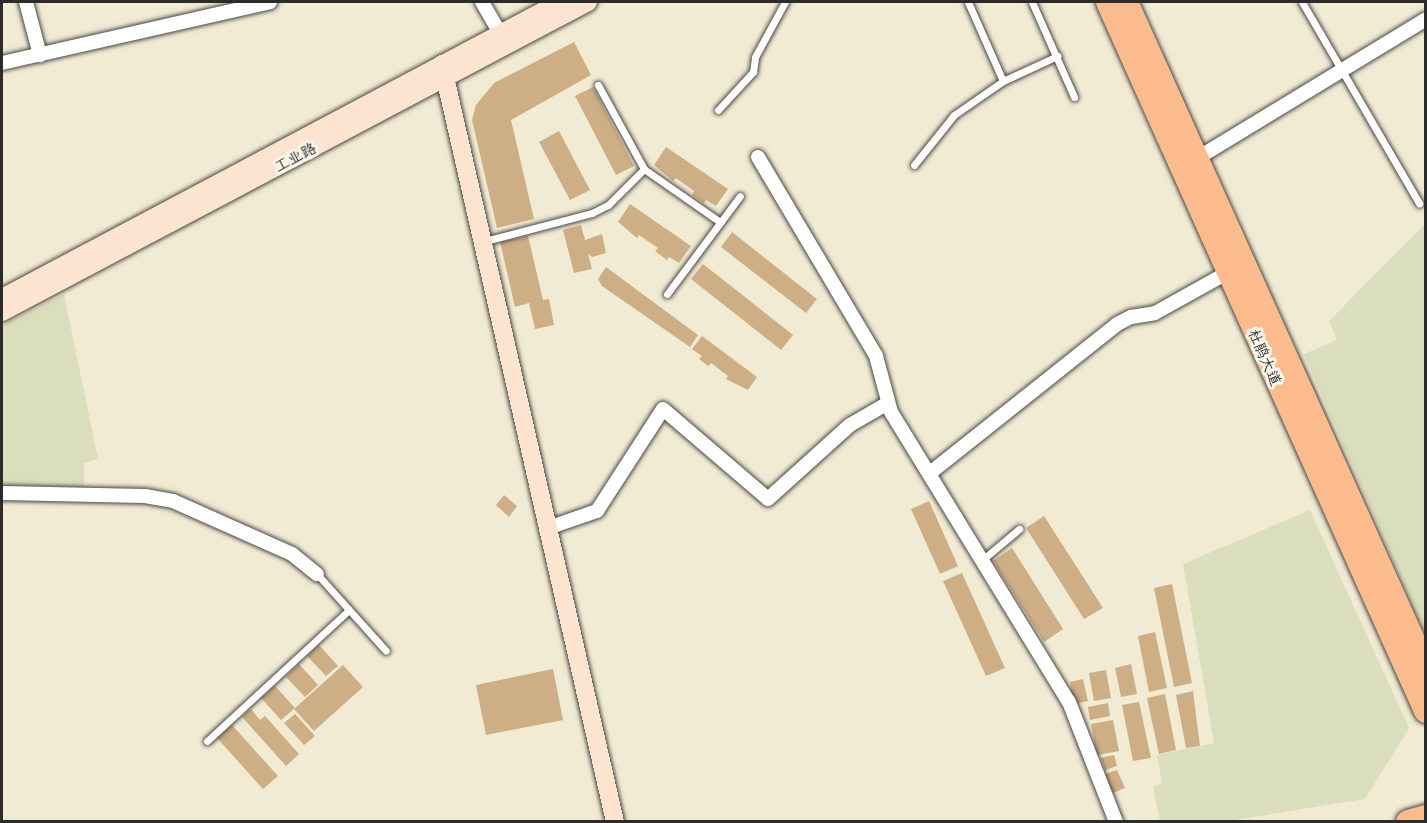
<!DOCTYPE html>
<html>
<head>
<meta charset="utf-8">
<style>
  body { margin:0 }
  #map { position:relative; width:1427px; height:823px; overflow:hidden; background:#f1ebd4; font-family:Delius,"LXGW WenKai TC",sans-serif }
  div>[style] { position:absolute }
  .built>* { inset:0; background:#dbdebd }
  .building>* { inset:0; background:#ceae85 }
  .roads { filter:drop-shadow(0 0 2px #494844) drop-shadow(0 0 2px #494844) }
  .lane>* { height:7px; margin:-3.5px; padding:0 3.5px; transform-origin:3.5px; border-radius:3.5px; background:#fff }
  .street>* { height:14px; margin:-7px; padding:0 7px; transform-origin:7px; border-radius:7px; background:#fff }
  .secondary>* { height:18px; margin:-9px; padding:0 9px; transform-origin:9px; border-radius:9px; background:#fde4d1 }
  .highway>* { height:24px; margin:-12px; padding:0 12px; transform-origin:12px; border-radius:12px; background:#fbbb8c }
  span { translate:-50% -50%; white-space:nowrap; text-align:center; line-height:1.15; -webkit-text-stroke:6px #fbf7ec; paint-order:stroke }
  .street-label { font-size:15px; color:#2b2b2b }
  .frame { position:absolute; inset:0; border:3px solid #2b2b2b; pointer-events:none }
</style>
</head>
<body>
<div id="map">
  <div class="built">
    <div style="clip-path:polygon(1425px 224px,1425px 634px,1304px 354px,1337px 340px,1329px 321px)"></div>
    <div style="clip-path:polygon(64px 294px,98px 459px,84px 463px,84px 487px,2px 486px,2px 325px)"></div>
    <div style="clip-path:polygon(1310px 510px,1409px 728px,1365px 799px,1229px 821px,1160px 821px,1153px 786px,1162px 783px,1157px 755px,1214px 743px,1183px 564px)"></div>
  </div>
  <div class="building">
    <div style="clip-path:polygon(574px 42px,591px 75px,511px 120px,534px 219px,497px 228px,472px 120px,476px 105px,494px 83px)"></div>
    <div style="clip-path:polygon(593px 87px,634px 166px,616px 175px,575px 96px)"></div>
    <div style="clip-path:polygon(559px 131px,590px 190px,570px 200px,539px 142px)"></div>
    <div style="clip-path:polygon(666px 147px,728px 189px,716px 206px,706px 200px,704px 203px,692px 195px,694px 191px,676px 178px,673px 181px,654px 165px)"></div>
    <div style="clip-path:polygon(630px 204px,691px 246px,679px 263px,669px 257px,667px 260px,655px 251px,658px 248px,639px 235px,637px 238px,618px 222px)"></div>
    <div style="clip-path:polygon(581px 225px,585px 240px,602px 234px,606px 253px,592px 257px,588px 254px,592px 269px,574px 273px,563px 230px)"></div>
    <div style="clip-path:polygon(732px 232px,817px 299px,806px 313px,721px 247px)"></div>
    <div style="clip-path:polygon(528px 236px,543px 300px,549px 299px,554px 325px,535px 329px,529px 303px,515px 307px,500px 242px)"></div>
    <div style="clip-path:polygon(703px 264px,793px 335px,781px 350px,691px 279px)"></div>
    <div style="clip-path:polygon(606px 267px,698px 335px,690px 347px,602px 286px,598px 279px)"></div>
    <div style="clip-path:polygon(702px 336px,757px 377px,748px 390px,726px 379px,728px 376px,711px 363px,708px 366px,699px 359px,702px 356px,692px 349px)"></div>
    <div style="clip-path:polygon(504px 495px,517px 506px,509px 517px,496px 505px)"></div>
    <div style="clip-path:polygon(929px 501px,958px 566px,940px 574px,911px 509px)"></div>
    <div style="clip-path:polygon(1044px 516px,1103px 608px,1084px 619px,1026px 528px)"></div>
    <div style="clip-path:polygon(1012px 548px,1063px 629px,1044px 642px,993px 561px)"></div>
    <div style="clip-path:polygon(962px 573px,1005px 668px,986px 676px,943px 581px)"></div>
    <div style="clip-path:polygon(1172px 584px,1192px 683px,1174px 687px,1154px 588px)"></div>
    <div style="clip-path:polygon(1155px 632px,1167px 688px,1149px 692px,1138px 636px)"></div>
    <div style="clip-path:polygon(319px 645px,338px 666px,326px 676px,307px 656px)"></div>
    <div style="clip-path:polygon(299px 664px,318px 685px,305px 697px,286px 677px)"></div>
    <div style="clip-path:polygon(1131px 664px,1137px 694px,1121px 697px,1115px 668px)"></div>
    <div style="clip-path:polygon(343px 665px,363px 687px,314px 731px,294px 709px)"></div>
    <div style="clip-path:polygon(553px 669px,563px 720px,486px 735px,476px 685px)"></div>
    <div style="clip-path:polygon(1106px 670px,1111px 698px,1094px 701px,1089px 673px)"></div>
    <div style="clip-path:polygon(1083px 679px,1088px 701px,1074px 704px,1070px 682px)"></div>
    <div style="clip-path:polygon(275px 686px,295px 708px,281px 720px,261px 698px)"></div>
    <div style="clip-path:polygon(1193px 691px,1200px 746px,1186px 748px,1176px 695px)"></div>
    <div style="clip-path:polygon(1165px 694px,1176px 750px,1159px 754px,1147px 698px)"></div>
    <div style="clip-path:polygon(1139px 702px,1151px 758px,1133px 761px,1122px 705px)"></div>
    <div style="clip-path:polygon(1108px 703px,1110px 716px,1090px 720px,1088px 707px)"></div>
    <div style="clip-path:polygon(251px 709px,260px 720px,265px 716px,299px 754px,286px 766px,242px 717px)"></div>
    <div style="clip-path:polygon(295px 714px,315px 736px,304px 745px,284px 723px)"></div>
    <div style="clip-path:polygon(1113px 720px,1119px 751px,1097px 755px,1091px 724px)"></div>
    <div style="clip-path:polygon(232px 725px,278px 776px,263px 789px,217px 738px)"></div>
    <div style="clip-path:polygon(1114px 755px,1117px 766px,1105px 770px,1101px 758px)"></div>
    <div style="clip-path:polygon(1117px 770px,1125px 788px,1113px 793px,1105px 774px)"></div>
  </div>
  <div class="roads">
    <div class="lane">
      <div style="left:968px;top:2px;width:86px;rotate:66.1deg"></div>
      <div style="left:1032px;top:2px;width:104px;rotate:66.1deg"></div>
      <div style="left:1302px;top:2px;width:233px;rotate:59.8deg"></div>
      <div style="left:718px;top:110px;width:52px;rotate:-47.4deg"></div>
      <div style="left:753px;top:72px;width:15px;rotate:-82deg"></div>
      <div style="left:755px;top:57px;width:63px;rotate:-61.4deg"></div>
      <div style="left:914px;top:165px;width:64px;rotate:-51.3deg"></div>
      <div style="left:954px;top:115px;width:60px;rotate:-34.8deg"></div>
      <div style="left:1003px;top:81px;width:60px;rotate:-24.8deg"></div>
      <div style="left:644px;top:169px;width:93px;rotate:34.9deg"></div>
      <div style="left:485px;top:241px;width:111px;rotate:-14.7deg"></div>
      <div style="left:592px;top:213px;width:18px;rotate:-27deg"></div>
      <div style="left:608px;top:205px;width:51px;rotate:-45deg"></div>
      <div style="left:644px;top:169px;width:96px;rotate:-118.7deg"></div>
      <div style="left:667px;top:294px;width:122px;rotate:-53.3deg"></div>
      <div style="left:981px;top:561px;width:50px;rotate:-40.1deg"></div>
      <div style="left:317px;top:574px;width:103px;rotate:48.1deg"></div>
      <div style="left:207px;top:741px;width:192px;rotate:-42.7deg"></div>
    </div>
    <div class="street">
      <div style="left:26px;top:2px;width:55px;rotate:75.2deg"></div>
      <div style="left:482px;top:2px;width:36px;rotate:60deg"></div>
      <div style="left:2px;top:63px;width:275px;rotate:-12.8deg"></div>
      <div style="left:758px;top:157px;width:231px;rotate:59.3deg"></div>
      <div style="left:876px;top:356px;width:58px;rotate:75deg"></div>
      <div style="left:891px;top:412px;width:340px;rotate:58.5deg"></div>
      <div style="left:1069px;top:702px;width:129px;rotate:68.6deg"></div>
      <div style="left:1196px;top:159px;width:269px;rotate:-31.3deg"></div>
      <div style="left:930px;top:473px;width:239px;rotate:-38.5deg"></div>
      <div style="left:1117px;top:324px;width:16px;rotate:-27deg"></div>
      <div style="left:1131px;top:317px;width:24px;rotate:-9deg"></div>
      <div style="left:1155px;top:313px;width:82px;rotate:-29.1deg"></div>
      <div style="left:2px;top:493px;width:143px;rotate:1.2deg"></div>
      <div style="left:145px;top:496px;width:28px;rotate:10deg"></div>
      <div style="left:173px;top:501px;width:130px;rotate:24deg"></div>
      <div style="left:292px;top:554px;width:32px;rotate:39deg"></div>
      <div style="left:548px;top:528px;width:52px;rotate:-19.1deg"></div>
      <div style="left:597px;top:511px;width:121px;rotate:-57.1deg"></div>
      <div style="left:663px;top:409px;width:138px;rotate:40.6deg"></div>
      <div style="left:768px;top:499px;width:110px;rotate:-42.1deg"></div>
      <div style="left:850px;top:425px;width:44px;rotate:-30.1deg"></div>
    </div>
    <div class="secondary">
      <div style="left:442px;top:64px;width:777px;rotate:77.14deg"></div>
      <div style="left:2px;top:298px;width:632px;rotate:-27.94deg"></div>
      <div style="left:2px;top:312px;width:663px;rotate:-27.88deg"></div>
    </div>
    <div class="highway">
      <div style="left:1108px;top:2px;width:777px;rotate:65.84deg"></div>
      <div style="left:1126px;top:2px;width:731px;rotate:65.78deg"></div>
      <div style="left:1408px;top:822px;width:19px;rotate:-16deg"></div>
    </div>
  </div>
  <div class="street-label">
    <span style="left:295px;top:157px;rotate:-28deg">工业路</span>
    <span style="left:1265px;top:357px;rotate:66deg">杜鹃大道</span>
  </div>
  <div class="frame"></div>
</div>
</body>
</html>
